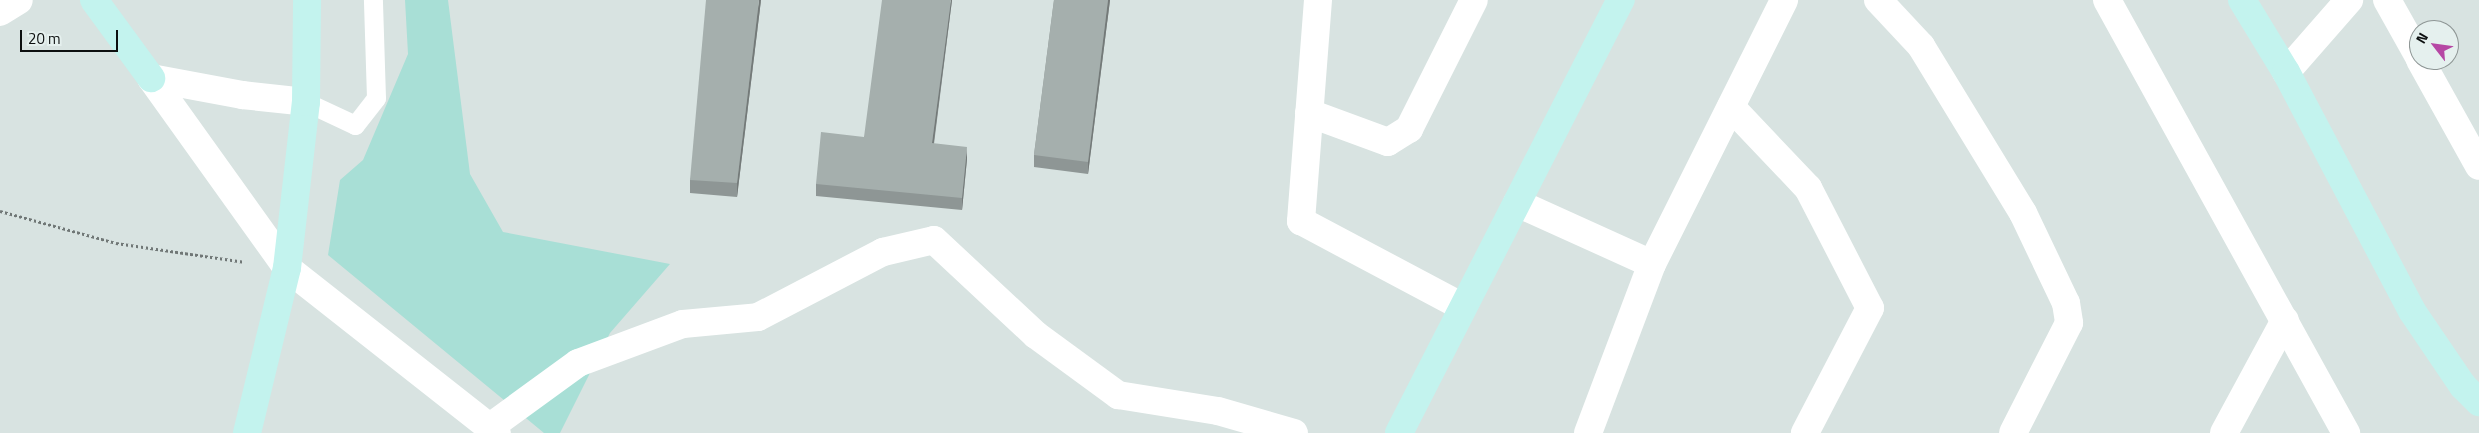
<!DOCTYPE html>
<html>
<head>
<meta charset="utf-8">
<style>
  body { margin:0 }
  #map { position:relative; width:2479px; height:433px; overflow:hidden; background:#d8e3e1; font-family:"Titillium Web",sans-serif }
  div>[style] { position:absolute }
  .green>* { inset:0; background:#a8dfd6 }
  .path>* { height:3px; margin-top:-1.5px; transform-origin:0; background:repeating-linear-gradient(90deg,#707776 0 2.5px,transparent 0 5px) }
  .lane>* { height:19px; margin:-9.5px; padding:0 9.5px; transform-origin:9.5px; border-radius:9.5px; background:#fff }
  .street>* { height:28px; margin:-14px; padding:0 14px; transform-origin:14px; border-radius:14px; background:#fff }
  .secondary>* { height:28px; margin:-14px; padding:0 14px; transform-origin:14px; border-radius:14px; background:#c3f3ee }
  .wall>* { inset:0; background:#8e9695 }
  .shaded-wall>* { inset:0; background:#747a79 }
  .building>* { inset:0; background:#a5afad }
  span { translate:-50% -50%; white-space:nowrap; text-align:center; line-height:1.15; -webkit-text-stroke:4px #e5f0ee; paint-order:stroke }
  .north { position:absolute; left:2409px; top:20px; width:50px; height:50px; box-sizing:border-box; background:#e5f0ee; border:1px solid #8e9695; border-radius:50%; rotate:300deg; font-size:14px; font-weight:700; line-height:20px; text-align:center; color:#0c0f0f }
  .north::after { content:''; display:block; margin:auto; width:18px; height:22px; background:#b647a4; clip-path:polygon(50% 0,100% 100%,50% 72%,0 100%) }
  .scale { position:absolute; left:20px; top:30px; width:98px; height:22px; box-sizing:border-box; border:2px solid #0c0f0f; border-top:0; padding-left:6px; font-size:15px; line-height:18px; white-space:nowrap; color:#0c0f0f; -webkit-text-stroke:4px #e5f0ee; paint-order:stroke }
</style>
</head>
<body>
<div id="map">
  <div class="green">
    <div style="clip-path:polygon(405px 0,448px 0,470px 174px,503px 232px,670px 264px,610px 333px,560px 433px,544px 433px,328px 255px,340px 180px,363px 160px,408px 54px)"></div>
  </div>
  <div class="path">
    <div style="left:0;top:211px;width:120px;rotate:15.4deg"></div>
    <div style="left:116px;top:243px;width:129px;rotate:8.4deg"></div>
  </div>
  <div class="lane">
    <div style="left:306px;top:102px;width:54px;rotate:25.1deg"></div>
    <div style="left:355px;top:125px;width:34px;rotate:-52deg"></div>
    <div style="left:376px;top:98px;width:98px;rotate:-91.8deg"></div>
  </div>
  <div class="street">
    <div style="left:1318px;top:0;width:222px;rotate:94.4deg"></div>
    <div style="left:1301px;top:221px;width:183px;rotate:28deg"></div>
    <div style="left:1878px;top:0;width:63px;rotate:46.9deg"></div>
    <div style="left:1921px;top:46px;width:196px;rotate:58.6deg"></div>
    <div style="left:2023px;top:213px;width:100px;rotate:64.5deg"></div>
    <div style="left:2066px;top:303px;width:20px;rotate:81deg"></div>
    <div style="left:2069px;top:323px;width:123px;rotate:117deg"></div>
    <div style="left:2107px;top:0;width:495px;rotate:61.1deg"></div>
    <div style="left:2387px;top:0;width:65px;rotate:60.7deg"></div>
    <div style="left:0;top:12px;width:22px;rotate:-32deg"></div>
    <div style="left:2420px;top:60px;width:121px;rotate:60.9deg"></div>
    <div style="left:2286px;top:72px;width:96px;rotate:-48.8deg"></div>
    <div style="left:151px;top:78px;width:234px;rotate:54.4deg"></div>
    <div style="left:287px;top:268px;width:267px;rotate:38.2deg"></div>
    <div style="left:151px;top:78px;width:93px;rotate:10.6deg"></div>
    <div style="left:242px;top:95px;width:64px;rotate:6.2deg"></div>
    <div style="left:1731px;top:107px;width:112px;rotate:46.5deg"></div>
    <div style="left:1808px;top:188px;width:135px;rotate:62.7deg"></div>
    <div style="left:1870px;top:308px;width:141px;rotate:117.5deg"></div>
    <div style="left:1309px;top:113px;width:84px;rotate:20.2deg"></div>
    <div style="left:1388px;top:142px;width:25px;rotate:-32deg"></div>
    <div style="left:1409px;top:129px;width:144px;rotate:-63.3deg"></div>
    <div style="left:1517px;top:203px;width:148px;rotate:24.3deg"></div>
    <div style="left:490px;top:427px;width:109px;rotate:-36deg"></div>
    <div style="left:578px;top:363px;width:112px;rotate:-20.4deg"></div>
    <div style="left:683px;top:324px;width:75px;rotate:-5.3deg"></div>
    <div style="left:758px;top:317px;width:141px;rotate:-27.5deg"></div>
    <div style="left:883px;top:252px;width:52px;rotate:-13.2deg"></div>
    <div style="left:934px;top:240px;width:139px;rotate:43deg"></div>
    <div style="left:1036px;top:335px;width:102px;rotate:36.2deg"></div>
    <div style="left:1118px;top:395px;width:101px;rotate:9.1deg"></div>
    <div style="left:1218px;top:411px;width:79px;rotate:16.1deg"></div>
    <div style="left:1588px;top:433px;width:181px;rotate:-69.3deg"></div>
    <div style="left:1652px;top:264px;width:295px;rotate:-63.4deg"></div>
    <div style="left:2224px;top:433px;width:128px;rotate:-61.6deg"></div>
  </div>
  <div class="secondary">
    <div style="left:94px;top:0;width:97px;rotate:53.8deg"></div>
    <div style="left:2242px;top:0;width:84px;rotate:58.6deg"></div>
    <div style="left:2286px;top:72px;width:270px;rotate:62.2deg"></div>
    <div style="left:2412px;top:311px;width:91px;rotate:55.8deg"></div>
    <div style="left:2463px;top:386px;width:23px;rotate:45deg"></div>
    <div style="left:247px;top:433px;width:170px;rotate:-76.4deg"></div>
    <div style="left:287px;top:268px;width:167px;rotate:-83.5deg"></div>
    <div style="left:306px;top:102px;width:102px;rotate:-89.4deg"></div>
    <div style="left:1399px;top:433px;width:487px;rotate:-62.9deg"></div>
  </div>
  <div class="wall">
    <div style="clip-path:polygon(761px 0,737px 197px,690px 193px,690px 180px)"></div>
    <div style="clip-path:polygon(952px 0,934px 144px,967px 159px,962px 210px,816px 196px,816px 184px,864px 137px)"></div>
    <div style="clip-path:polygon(1054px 0,1110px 0,1088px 174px,1034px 167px,1034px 155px)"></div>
  </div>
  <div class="shaded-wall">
    <div style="clip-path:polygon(759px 0,761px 0,737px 197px,737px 183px)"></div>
    <div style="clip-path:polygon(951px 0,952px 0,932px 156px,932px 143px)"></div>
    <div style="clip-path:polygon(1108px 0,1110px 0,1088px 174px,1088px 162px)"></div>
    <div style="clip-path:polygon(967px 147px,967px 159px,962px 210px,962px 198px)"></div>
  </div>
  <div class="building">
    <div style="clip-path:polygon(706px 0,759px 0,737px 183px,690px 180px)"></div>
    <div style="clip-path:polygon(882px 0,951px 0,932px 143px,967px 147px,962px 198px,816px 184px,821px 132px,864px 137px)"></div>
    <div style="clip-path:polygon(1054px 0,1108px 0,1088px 162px,1034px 155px)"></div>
  </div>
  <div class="north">N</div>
  <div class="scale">20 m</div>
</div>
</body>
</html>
